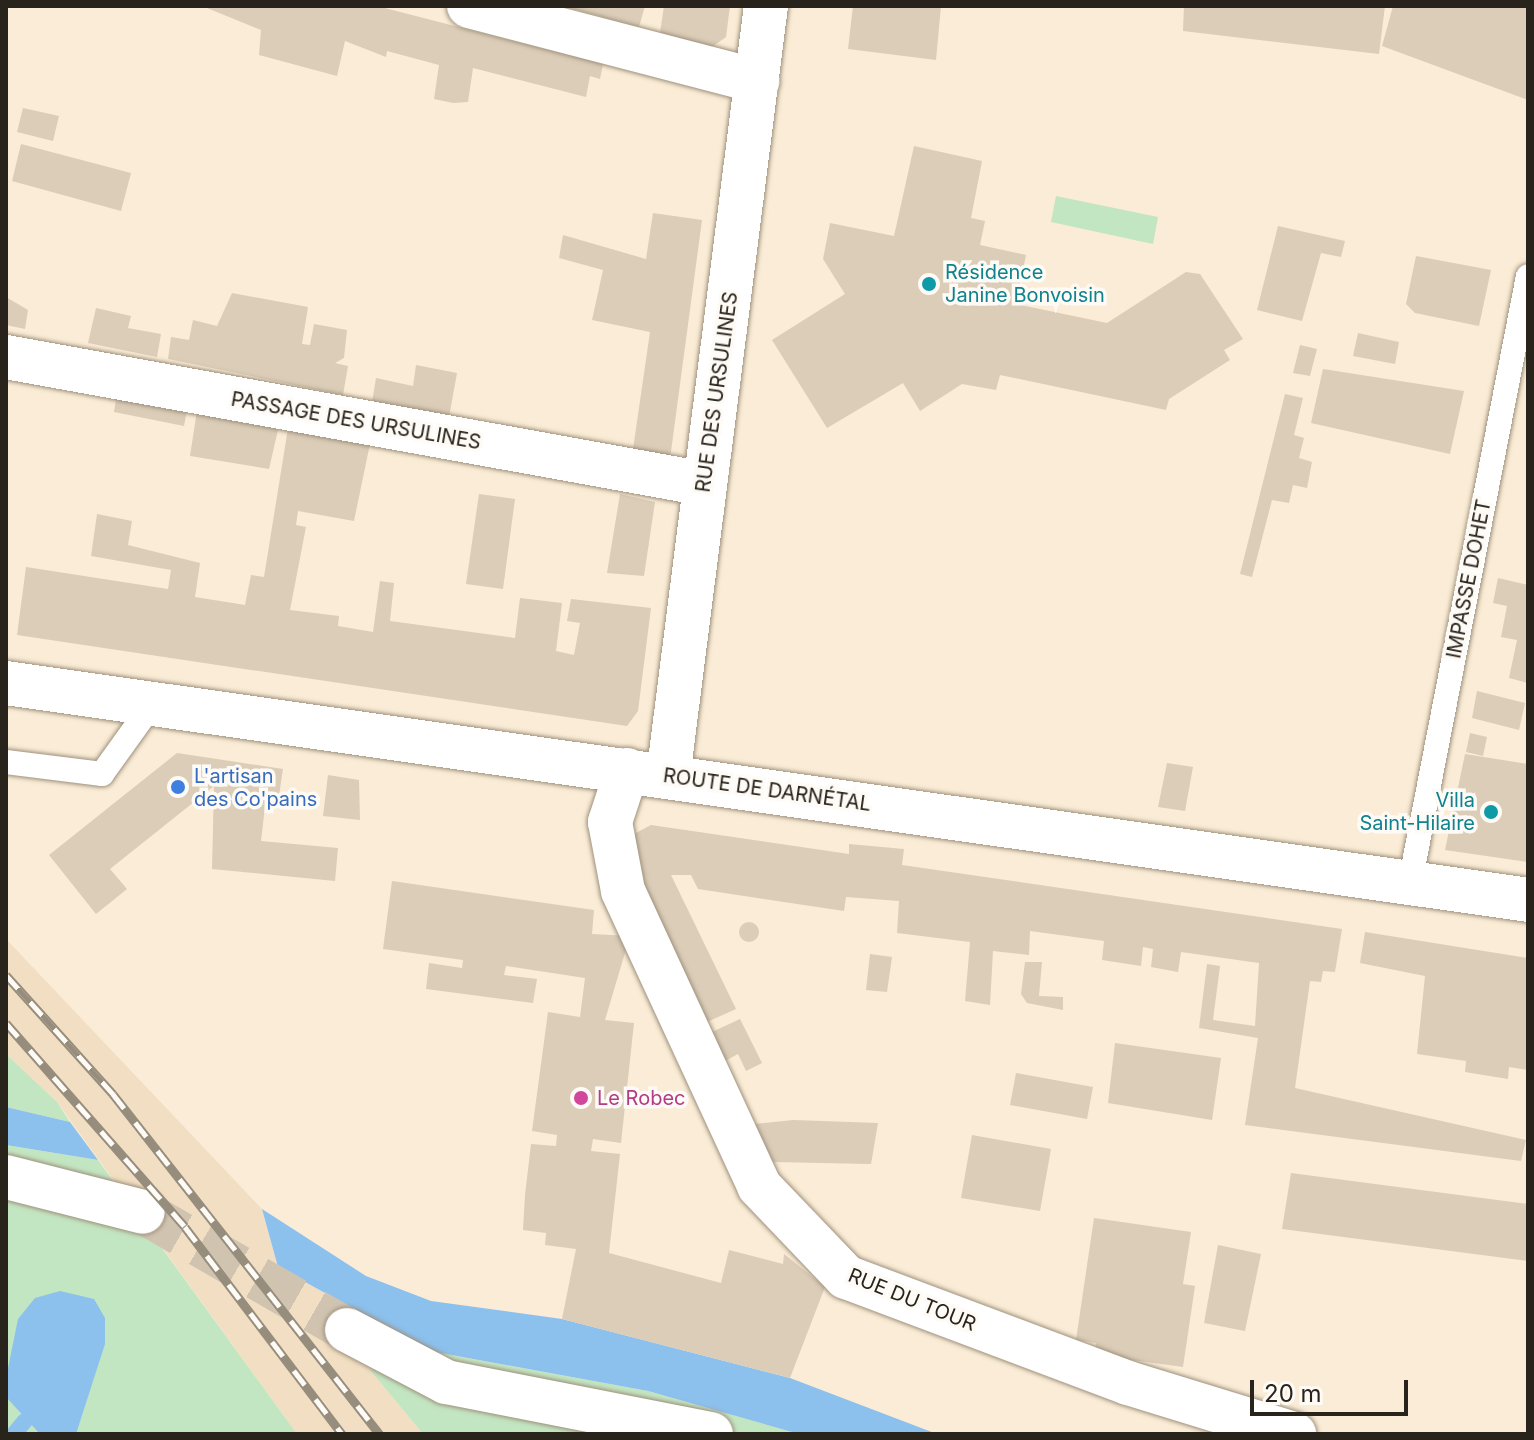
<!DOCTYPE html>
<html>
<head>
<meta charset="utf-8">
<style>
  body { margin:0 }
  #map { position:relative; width:1534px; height:1440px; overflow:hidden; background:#faecd6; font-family:Inter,sans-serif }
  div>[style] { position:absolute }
  .built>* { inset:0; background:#f2dfc3 }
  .green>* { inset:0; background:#c3e6c2 }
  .water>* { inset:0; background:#8cc0ed }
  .stream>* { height:16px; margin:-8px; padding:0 8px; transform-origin:8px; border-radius:8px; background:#8cc0ed }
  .building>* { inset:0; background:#dbcdb8 }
  .round { border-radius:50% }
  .minor-tunnel>* { height:44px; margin-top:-22px; transform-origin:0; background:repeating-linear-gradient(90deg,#d0c4b1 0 44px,transparent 0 66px) }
  .roads { filter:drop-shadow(0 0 2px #9e917d) drop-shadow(0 0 2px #9e917d) }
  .service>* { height:24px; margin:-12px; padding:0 12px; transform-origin:12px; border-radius:12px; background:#fff }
  .minor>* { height:44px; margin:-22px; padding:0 22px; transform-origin:22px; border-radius:22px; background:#fff }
  .tertiary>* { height:44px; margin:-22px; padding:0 22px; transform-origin:22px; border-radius:22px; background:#fff }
  .rail>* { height:9px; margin-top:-4.5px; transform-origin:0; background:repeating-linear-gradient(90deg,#fefbf6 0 18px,#968d7d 0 36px); box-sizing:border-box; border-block:2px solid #968d7d }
  .dots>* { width:22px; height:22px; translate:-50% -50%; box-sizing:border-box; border:4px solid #fefbf6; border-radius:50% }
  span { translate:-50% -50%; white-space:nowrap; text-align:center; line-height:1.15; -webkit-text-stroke:7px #fefbf6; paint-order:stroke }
  .culture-label { font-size:20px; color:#0d838f }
  .left { translate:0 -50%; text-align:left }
  .right { translate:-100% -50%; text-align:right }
  .street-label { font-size:20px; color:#28231b }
  .shop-label { font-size:20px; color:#366cbe }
  .hotel-label { font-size:20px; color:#b23c85 }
  .frame { position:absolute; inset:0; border:8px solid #28231b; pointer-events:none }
  .scale { position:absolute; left:1250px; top:1380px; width:158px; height:36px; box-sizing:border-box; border:4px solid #28231b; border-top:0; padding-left:10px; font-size:24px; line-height:28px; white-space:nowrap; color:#28231b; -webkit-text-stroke:6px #fefbf6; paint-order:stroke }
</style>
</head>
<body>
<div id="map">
  <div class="built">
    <div style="clip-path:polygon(6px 939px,262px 1209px,278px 1267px,430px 1351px,370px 1370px,423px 1434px,297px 1434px,57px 1102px,6px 1054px)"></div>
  </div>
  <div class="green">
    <div style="clip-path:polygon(1056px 196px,1158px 217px,1153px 244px,1051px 222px)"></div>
    <div style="clip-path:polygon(6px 1054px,57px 1102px,70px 1122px,6px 1107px)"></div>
    <div style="clip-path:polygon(6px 1145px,98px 1160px,297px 1434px,6px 1434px)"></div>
    <div style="clip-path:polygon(430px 1351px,648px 1391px,799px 1434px,423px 1434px,370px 1370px)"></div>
  </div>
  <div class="water">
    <div style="clip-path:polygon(6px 1107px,70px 1122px,98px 1160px,6px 1145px)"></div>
    <div style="clip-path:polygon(262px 1209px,366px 1276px,431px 1301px,562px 1319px,790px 1378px,937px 1434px,799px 1434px,648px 1391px,430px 1351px,278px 1267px)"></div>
    <div style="clip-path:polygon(60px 1291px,94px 1299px,105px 1318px,105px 1344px,76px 1434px,40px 1434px,6px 1397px,6px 1378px,18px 1319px,35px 1298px)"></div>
  </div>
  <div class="stream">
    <div style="left:14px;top:1434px;width:17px;rotate:-50deg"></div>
  </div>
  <div class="building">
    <div style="clip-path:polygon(202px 6px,377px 6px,603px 64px,600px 79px,590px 76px,586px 97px,473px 68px,468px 102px,453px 103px,434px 99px,439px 65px,387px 51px,386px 57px,345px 41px,337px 76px,259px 55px,261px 30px)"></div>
    <div style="clip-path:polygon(563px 6px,645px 6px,639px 27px)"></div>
    <div style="clip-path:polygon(664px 6px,730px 6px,726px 37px,712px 47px,660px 33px)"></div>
    <div style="clip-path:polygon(853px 6px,941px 6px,936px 60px,848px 49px)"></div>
    <div style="clip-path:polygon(1184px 6px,1385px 6px,1379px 54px,1183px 31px)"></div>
    <div style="clip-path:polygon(1393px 6px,1528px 6px,1528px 100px,1382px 46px)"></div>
    <div style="clip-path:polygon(23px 108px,59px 116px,53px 141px,17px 132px)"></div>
    <div style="clip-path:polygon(21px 144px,131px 173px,121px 211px,12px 181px)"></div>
    <div style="clip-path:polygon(914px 146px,982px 161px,971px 218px,985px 221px,980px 245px,1026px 255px,1016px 304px,1107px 323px,1186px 272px,1200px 274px,1243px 339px,1224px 350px,1230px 360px,1169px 399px,1166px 410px,1000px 375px,996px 390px,962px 384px,920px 411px,903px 383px,827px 428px,772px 340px,845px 294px,823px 259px,830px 223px,894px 236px)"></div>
    <div style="clip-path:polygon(653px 213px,702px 220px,670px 459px,632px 456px,650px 332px,592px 320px,603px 270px,559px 258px,563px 235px,646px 259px)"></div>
    <div style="clip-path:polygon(1278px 226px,1345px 241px,1341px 257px,1321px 253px,1302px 321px,1257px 310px)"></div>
    <div style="clip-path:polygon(1416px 256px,1491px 270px,1479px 326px,1415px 313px,1406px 304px)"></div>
    <div style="clip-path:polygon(232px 293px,308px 307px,302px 344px,310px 345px,314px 324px,347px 330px,344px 358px,335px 363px,348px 366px,343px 395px,168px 359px,171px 337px,189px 340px,193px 320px,217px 326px)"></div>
    <div style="clip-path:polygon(6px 297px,28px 310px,25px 329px,6px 325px)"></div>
    <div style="clip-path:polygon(96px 308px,131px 316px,128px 328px,161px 334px,157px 357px,88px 343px)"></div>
    <div style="clip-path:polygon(1358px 333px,1399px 342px,1395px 364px,1353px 356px)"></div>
    <div style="clip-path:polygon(1300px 345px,1317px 349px,1310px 376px,1293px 373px)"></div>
    <div style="clip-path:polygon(416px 365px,457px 373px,449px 417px,372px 402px,376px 378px,413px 386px)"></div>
    <div style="clip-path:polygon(1323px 369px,1464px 391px,1450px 454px,1311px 423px)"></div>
    <div style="clip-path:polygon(118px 386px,190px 394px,184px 426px,114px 412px)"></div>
    <div style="clip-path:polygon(1285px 394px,1303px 398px,1294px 435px,1304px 438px,1299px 458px,1312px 462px,1307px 488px,1293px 485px,1289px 503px,1272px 500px,1252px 577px,1240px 574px)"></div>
    <div style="clip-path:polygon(198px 404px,280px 421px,269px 469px,190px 456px)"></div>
    <div style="clip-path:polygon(289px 422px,371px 439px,354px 521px,298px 511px,296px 525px,306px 527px,290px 610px,339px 616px,338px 626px,373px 632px,380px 581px,394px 583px,390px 621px,515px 638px,520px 598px,562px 603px,556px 651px,574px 655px,580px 623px,567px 621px,571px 599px,651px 608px,638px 711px,627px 726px,17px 635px,26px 567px,168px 589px,171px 570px,91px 556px,97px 514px,132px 521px,128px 545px,200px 563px,195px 597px,245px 605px,251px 575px,264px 577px)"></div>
    <div style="clip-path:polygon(479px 494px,515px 499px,503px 589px,466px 584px)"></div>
    <div style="clip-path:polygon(620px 494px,655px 502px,644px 576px,607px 573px)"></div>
    <div style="clip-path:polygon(1498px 578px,1528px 585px,1528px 683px,1509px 678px,1517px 640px,1501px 637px,1507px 606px,1493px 603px)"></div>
    <div style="clip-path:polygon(1477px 691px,1525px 703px,1519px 730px,1472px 718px)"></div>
    <div style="clip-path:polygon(1470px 733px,1487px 737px,1483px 756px,1466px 752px)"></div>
    <div style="clip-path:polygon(177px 753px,283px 769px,277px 809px,265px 807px,261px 841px,338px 848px,335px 881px,212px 869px,214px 786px,110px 869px,127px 889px,96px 914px,49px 855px)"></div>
    <div style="clip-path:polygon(1465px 754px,1528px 764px,1528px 862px,1445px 850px)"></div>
    <div style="clip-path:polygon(1167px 763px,1193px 767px,1185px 811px,1158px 807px)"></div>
    <div style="clip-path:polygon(328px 775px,359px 780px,360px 820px,323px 816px)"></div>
    <div style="clip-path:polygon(651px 825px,849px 854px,849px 844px,904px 849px,902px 865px,1342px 929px,1335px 972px,1323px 971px,1321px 982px,1310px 981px,1295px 1088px,1526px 1140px,1521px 1161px,1245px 1125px,1258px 1038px,1199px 1028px,1207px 964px,1220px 966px,1213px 1020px,1255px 1026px,1259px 963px,1181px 952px,1178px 972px,1151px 967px,1153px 949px,1143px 947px,1141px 966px,1102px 960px,1104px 941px,1030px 931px,1029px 955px,993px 951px,990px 1005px,965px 1001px,970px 942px,897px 933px,899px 901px,846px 897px,844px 911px,698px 889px,691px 875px,671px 875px,736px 1009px,707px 1022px,638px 877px,634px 834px)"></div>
    <div style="clip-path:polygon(392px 881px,594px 910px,592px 934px,630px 936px,605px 1020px,634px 1023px,621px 1143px,593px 1139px,591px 1151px,620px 1154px,609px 1253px,721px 1283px,729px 1250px,783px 1264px,784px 1254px,825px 1287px,790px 1378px,562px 1319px,576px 1249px,545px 1245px,546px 1233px,523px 1230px,525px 1195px,531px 1144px,556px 1146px,557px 1135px,532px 1131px,548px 1012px,580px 1017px,585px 978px,506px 966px,504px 975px,537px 979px,533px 1003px,426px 989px,429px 963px,462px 968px,463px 960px,383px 949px)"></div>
    <div class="round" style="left:739px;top:922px;width:20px;height:20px"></div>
    <div style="clip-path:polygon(1365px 932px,1528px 958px,1528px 1070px,1509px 1067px,1508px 1079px,1465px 1072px,1466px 1061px,1417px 1054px,1425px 976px,1360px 963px)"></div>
    <div style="clip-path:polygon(870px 954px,892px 957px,887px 992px,866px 990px)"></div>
    <div style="clip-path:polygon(1025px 962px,1042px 962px,1039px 996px,1063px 997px,1063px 1010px,1027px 1003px,1021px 994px)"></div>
    <div style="clip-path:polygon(740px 1019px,762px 1063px,746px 1071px,738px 1054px,725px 1061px,712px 1032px)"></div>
    <div style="clip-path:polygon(1115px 1043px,1221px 1058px,1212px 1120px,1108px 1103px)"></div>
    <div style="clip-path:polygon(1016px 1073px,1093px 1087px,1087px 1119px,1010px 1105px)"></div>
    <div style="clip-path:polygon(793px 1120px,878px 1123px,871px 1164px,773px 1162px,755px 1124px)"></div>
    <div style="clip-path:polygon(972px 1135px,1051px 1149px,1040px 1211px,961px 1198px)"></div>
    <div style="clip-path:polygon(1291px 1173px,1528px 1204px,1528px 1261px,1282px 1229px)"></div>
    <div style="clip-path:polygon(1094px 1218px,1191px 1232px,1183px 1284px,1195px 1286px,1183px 1367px,1095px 1355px,1096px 1343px,1076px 1340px)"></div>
    <div style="clip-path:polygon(1218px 1245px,1261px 1254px,1245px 1331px,1204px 1323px)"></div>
  </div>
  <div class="minor-tunnel">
    <div style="left:143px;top:1212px;width:236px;rotate:30deg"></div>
  </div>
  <div class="roads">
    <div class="service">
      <div style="left:6px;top:762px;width:97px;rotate:7.1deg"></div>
      <div style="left:102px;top:774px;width:87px;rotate:-54.3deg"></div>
      <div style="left:1410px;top:883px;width:618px;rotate:-79deg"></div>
    </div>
    <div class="minor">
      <div style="left:469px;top:6px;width:298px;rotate:14.6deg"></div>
      <div style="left:6px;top:357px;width:710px;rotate:10.3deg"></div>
      <div style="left:627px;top:770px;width:55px;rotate:108.1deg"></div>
      <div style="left:610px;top:822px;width:70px;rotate:79.3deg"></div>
      <div style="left:623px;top:891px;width:325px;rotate:65.2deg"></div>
      <div style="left:759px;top:1186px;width:126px;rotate:46.3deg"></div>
      <div style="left:846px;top:1277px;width:301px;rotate:20.6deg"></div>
      <div style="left:1128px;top:1383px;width:174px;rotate:17.1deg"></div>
      <div style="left:668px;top:777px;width:777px;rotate:-82.76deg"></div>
      <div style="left:6px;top:1177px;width:141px;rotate:14.3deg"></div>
      <div style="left:347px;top:1330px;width:112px;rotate:27.7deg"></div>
      <div style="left:446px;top:1382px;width:270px;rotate:11.1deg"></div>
    </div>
    <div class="tertiary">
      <div style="left:6px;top:683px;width:1537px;rotate:8.11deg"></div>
    </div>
  </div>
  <div class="rail">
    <div style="left:6px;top:975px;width:160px;rotate:48deg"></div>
    <div style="left:113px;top:1094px;width:432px;rotate:51.9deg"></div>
    <div style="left:6px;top:1023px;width:271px;rotate:48.7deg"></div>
    <div style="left:185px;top:1227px;width:260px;rotate:52.8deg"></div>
  </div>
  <div class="dots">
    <div style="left:929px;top:284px;background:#0f9aa8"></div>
    <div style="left:178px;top:787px;background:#3f7fe0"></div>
    <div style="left:1491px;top:812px;background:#0f9aa8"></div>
    <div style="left:581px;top:1098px;background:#d1479c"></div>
  </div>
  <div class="culture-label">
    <span class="left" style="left:945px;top:284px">Résidence<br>Janine Bonvoisin</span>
    <span class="right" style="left:1475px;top:812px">Villa<br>Saint-Hilaire</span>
  </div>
  <div class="street-label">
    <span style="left:717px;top:392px;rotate:-82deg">RUE DES URSULINES</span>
    <span style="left:356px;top:421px;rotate:10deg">PASSAGE DES URSULINES</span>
    <span style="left:1469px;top:579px;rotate:-79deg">IMPASSE DOHET</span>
    <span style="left:767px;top:790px;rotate:8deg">ROUTE DE DARNÉTAL</span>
    <span style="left:912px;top:1300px;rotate:22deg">RUE DU TOUR</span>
  </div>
  <div class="shop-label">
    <span class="left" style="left:194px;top:788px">L'artisan<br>des Co'pains</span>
  </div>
  <div class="hotel-label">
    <span class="left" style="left:597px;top:1098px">Le Robec</span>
  </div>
  <div class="frame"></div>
  <div class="scale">20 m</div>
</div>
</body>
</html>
